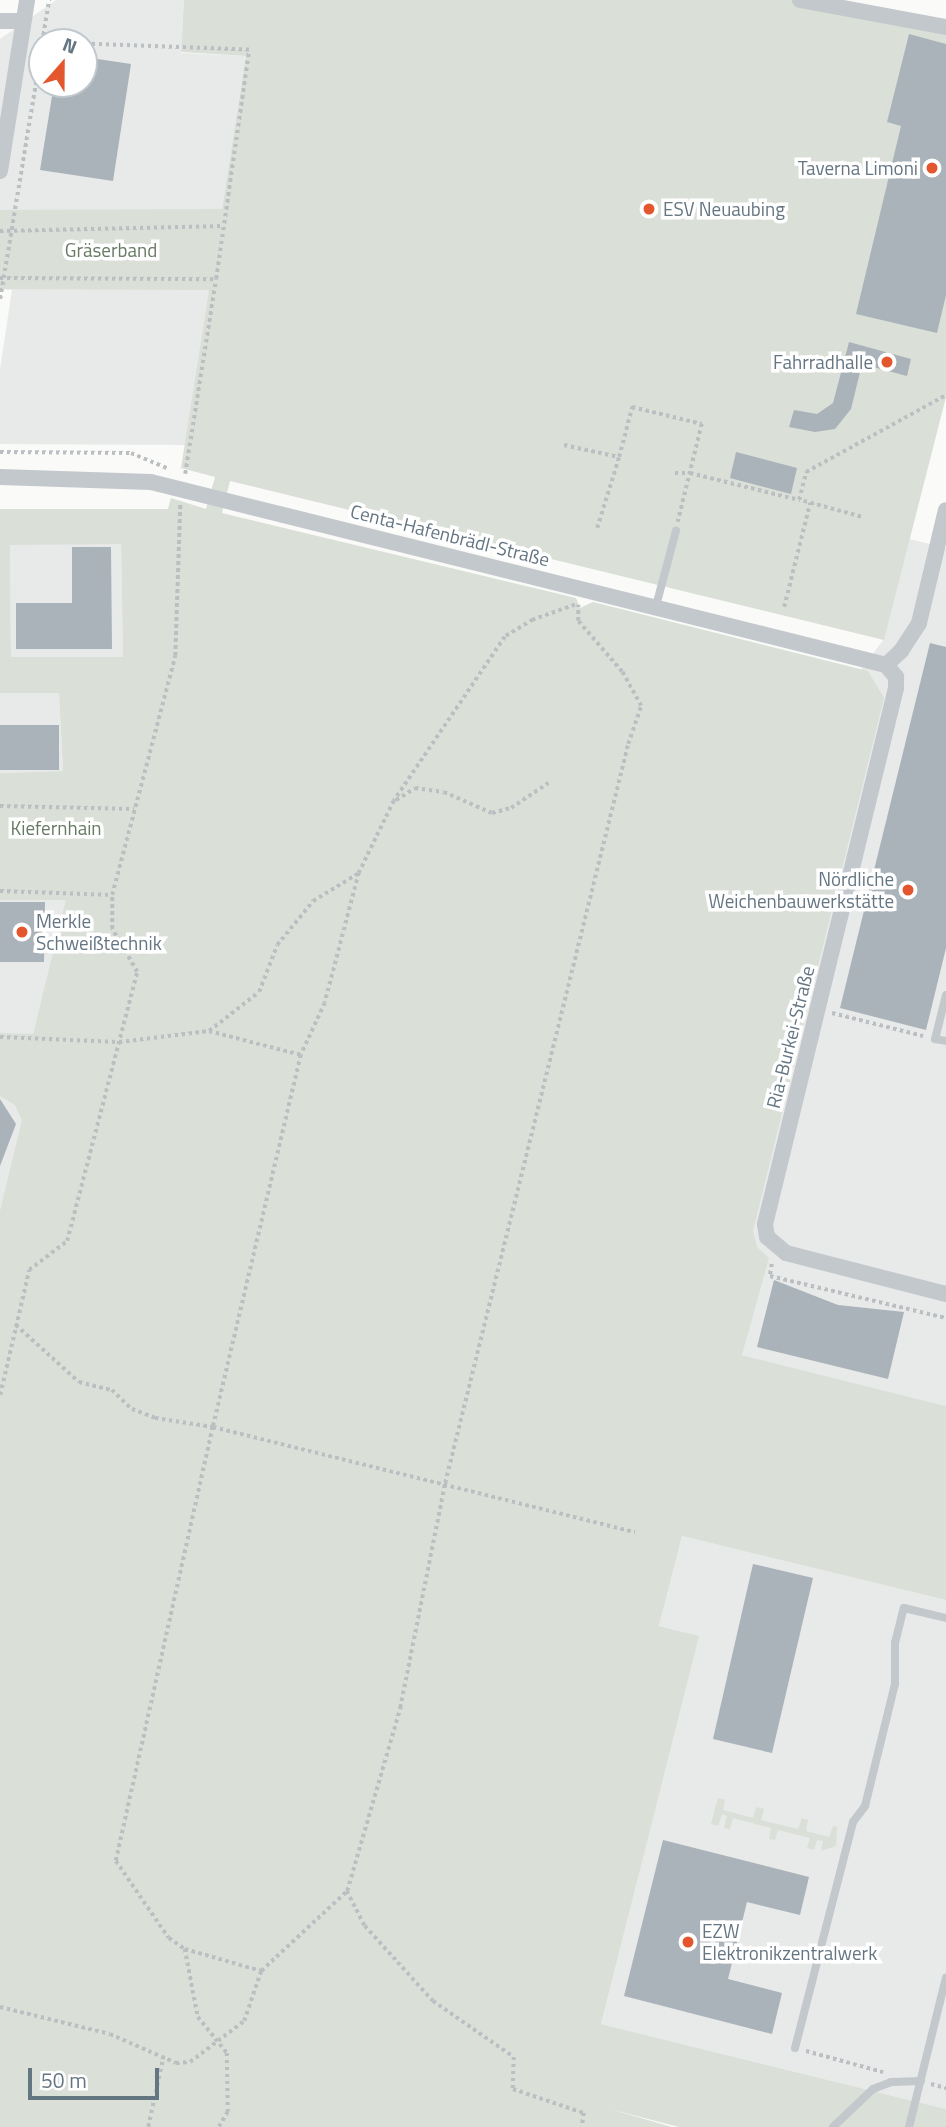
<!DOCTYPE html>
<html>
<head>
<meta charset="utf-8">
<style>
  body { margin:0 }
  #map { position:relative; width:946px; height:2127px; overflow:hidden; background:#fafaf8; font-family:"Titillium Web",sans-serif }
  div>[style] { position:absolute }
  .built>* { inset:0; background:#e8e9e9 }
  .green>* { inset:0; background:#dadfd7 }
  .building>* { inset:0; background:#aab3b9 }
  .path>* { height:3.5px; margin-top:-1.75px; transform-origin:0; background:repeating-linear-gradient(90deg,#bbbfc2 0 3.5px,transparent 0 7px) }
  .service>* { height:8px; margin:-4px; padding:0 4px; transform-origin:4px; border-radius:4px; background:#c3c8cc }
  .minor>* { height:16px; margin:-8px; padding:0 8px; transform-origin:8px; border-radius:8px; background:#c3c8cc }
  .dots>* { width:19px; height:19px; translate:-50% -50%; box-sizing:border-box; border:4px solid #fff; border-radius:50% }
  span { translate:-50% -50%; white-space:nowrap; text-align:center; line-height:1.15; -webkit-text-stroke:7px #fff; paint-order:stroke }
  .poi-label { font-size:19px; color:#657683 }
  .right { translate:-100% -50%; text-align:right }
  .left { translate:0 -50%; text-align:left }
  .park-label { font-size:19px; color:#687a64 }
  .street-label { font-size:19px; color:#657683 }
  .north { position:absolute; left:28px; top:28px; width:70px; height:70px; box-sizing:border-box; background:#fff; border:2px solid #c1c8cd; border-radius:50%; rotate:21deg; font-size:19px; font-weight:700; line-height:28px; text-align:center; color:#657683 }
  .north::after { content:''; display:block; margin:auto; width:24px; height:32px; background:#e4572e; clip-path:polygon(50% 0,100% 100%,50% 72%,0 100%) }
  .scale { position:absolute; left:28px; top:2068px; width:131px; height:32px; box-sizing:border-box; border:4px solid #657683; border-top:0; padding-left:9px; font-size:21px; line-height:24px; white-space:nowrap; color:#657683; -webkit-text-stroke:5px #fff; paint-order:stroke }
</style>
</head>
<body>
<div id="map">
  <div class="built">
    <div style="clip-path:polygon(evenodd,56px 0,184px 0,181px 53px,246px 56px,185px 445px,0 444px,0 369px,12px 290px,0 289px,0 39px,56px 0,42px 42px,84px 42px,84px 84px,42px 84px,42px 42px)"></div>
    <div style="clip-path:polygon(909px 539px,946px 548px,946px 1406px,742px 1355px,762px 1275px,714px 1262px,856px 676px,884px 639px)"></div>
    <div style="clip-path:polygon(10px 544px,121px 544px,123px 658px,11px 657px)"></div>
    <div style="clip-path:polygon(59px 692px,63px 771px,0 773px,0 693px)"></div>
    <div style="clip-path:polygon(0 900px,67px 900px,33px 1034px,64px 1035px,0 1293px)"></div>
    <div style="clip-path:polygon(682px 1536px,946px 1600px,946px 2109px,601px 2024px,698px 1636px,659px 1626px)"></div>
  </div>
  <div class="green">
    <div style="clip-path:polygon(evenodd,184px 0,807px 0,946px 22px,946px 397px,884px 640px,230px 481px,222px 513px,576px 598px,580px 608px,593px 602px,868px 671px,884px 698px,753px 1231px,757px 1247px,769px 1258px,742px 1355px,946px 1406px,946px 1600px,682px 1536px,659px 1626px,699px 1636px,601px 2024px,946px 2109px,946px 2127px,679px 2127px,610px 2109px,672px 2127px,0 2127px,0 1211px,22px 1120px,15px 1105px,0 1096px,0 1033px,33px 1034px,66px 900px,0 900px,0 773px,63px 771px,59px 693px,0 693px,0 509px,168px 509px,171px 498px,206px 509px,215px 477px,181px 468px,209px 290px,0 289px,0 210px,222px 209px,246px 56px,181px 52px,184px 0,121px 544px,123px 657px,11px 657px,10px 545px,121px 544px)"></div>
    <div style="clip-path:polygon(718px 1798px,725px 1800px,723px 1810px,753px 1818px,756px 1807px,764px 1809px,761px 1820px,798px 1829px,802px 1818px,808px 1820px,806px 1831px,829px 1837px,833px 1826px,837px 1827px,836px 1846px,821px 1851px,823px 1841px,817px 1840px,814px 1850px,807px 1848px,810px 1838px,778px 1830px,775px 1840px,769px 1839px,771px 1828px,733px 1818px,730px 1829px,724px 1828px,727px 1816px,722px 1814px,718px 1826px,711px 1824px)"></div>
  </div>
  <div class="building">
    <div style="clip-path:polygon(909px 34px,946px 44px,946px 295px,937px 333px,856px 314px,901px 126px,887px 122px)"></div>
    <div style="clip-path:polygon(84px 57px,131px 64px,113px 181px,40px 170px,54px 84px,84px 84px)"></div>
    <div style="clip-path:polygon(849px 342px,911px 359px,907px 376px,862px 364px,851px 409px,835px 429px,815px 432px,789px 427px,794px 410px,817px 414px,833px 403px)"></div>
    <div style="clip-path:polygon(736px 452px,797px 468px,791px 494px,730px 478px)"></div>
    <div style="clip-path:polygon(72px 547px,111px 547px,112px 649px,16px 649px,16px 603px,72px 603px)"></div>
    <div style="clip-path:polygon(930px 643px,946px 647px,946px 948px,926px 1030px,840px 1008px)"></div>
    <div style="clip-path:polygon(0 725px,59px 725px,59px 770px,0 770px)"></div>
    <div style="clip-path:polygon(0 902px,45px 902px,44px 962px,0 962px)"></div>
    <div style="clip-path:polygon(0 1099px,16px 1124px,0 1166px)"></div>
    <div style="clip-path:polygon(774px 1280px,838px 1305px,904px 1312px,888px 1379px,757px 1347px)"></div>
    <div style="clip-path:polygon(753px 1564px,813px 1578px,772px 1753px,713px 1739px)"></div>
    <div style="clip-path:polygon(663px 1840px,809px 1877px,800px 1915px,747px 1902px,728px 1979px,782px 1993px,772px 2034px,624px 1996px)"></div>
  </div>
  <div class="path">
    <div style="left:42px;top:42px;width:43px;rotate:-80.5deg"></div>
    <div style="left:0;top:231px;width:224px;rotate:-1.3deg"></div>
    <div style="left:0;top:278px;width:216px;rotate:0.3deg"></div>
    <div style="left:216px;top:279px;width:231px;rotate:-81.8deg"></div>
    <div style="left:249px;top:50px;width:165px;rotate:-177.9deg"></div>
    <div style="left:0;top:299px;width:258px;rotate:-80.6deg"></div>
    <div style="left:564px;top:445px;width:56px;rotate:12.3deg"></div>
    <div style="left:619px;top:457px;width:52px;rotate:-75.4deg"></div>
    <div style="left:632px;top:407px;width:72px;rotate:13.7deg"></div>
    <div style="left:702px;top:424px;width:101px;rotate:103.8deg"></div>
    <div style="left:0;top:452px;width:131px;rotate:0.4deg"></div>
    <div style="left:131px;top:453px;width:41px;rotate:22.8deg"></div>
    <div style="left:675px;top:473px;width:15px"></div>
    <div style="left:690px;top:473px;width:112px;rotate:13.9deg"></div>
    <div style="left:185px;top:474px;width:197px;rotate:-81deg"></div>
    <div style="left:861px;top:517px;width:64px;rotate:-164.7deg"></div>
    <div style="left:799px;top:500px;width:29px;rotate:-76deg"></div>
    <div style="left:806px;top:472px;width:160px;rotate:-28.8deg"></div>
    <div style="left:597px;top:528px;width:74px;rotate:-72.8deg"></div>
    <div style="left:575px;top:605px;width:45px;rotate:160.3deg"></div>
    <div style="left:533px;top:620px;width:33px;rotate:149deg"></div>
    <div style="left:505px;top:637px;width:198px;rotate:124.1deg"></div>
    <div style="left:394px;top:801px;width:80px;rotate:115.9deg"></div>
    <div style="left:359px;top:873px;width:134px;rotate:104.7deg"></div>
    <div style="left:325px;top:1003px;width:57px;rotate:114.8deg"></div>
    <div style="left:301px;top:1055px;width:382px;rotate:103.3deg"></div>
    <div style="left:213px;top:1427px;width:445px;rotate:102.6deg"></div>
    <div style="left:116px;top:1861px;width:93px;rotate:55.5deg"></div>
    <div style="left:169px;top:1938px;width:19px;rotate:35deg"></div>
    <div style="left:185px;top:1949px;width:79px;rotate:16.1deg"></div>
    <div style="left:261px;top:1971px;width:117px;rotate:-42.9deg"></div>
    <div style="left:347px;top:1891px;width:191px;rotate:-73.8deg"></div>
    <div style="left:400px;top:1708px;width:229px;rotate:-78.7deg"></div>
    <div style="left:445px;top:1483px;width:761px;rotate:-76.09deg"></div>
    <div style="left:628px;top:744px;width:40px;rotate:-71.1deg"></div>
    <div style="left:641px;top:706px;width:39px;rotate:-119deg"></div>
    <div style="left:622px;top:672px;width:67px;rotate:-130.8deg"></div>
    <div style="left:578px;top:621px;width:16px;rotate:-90deg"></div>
    <div style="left:784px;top:607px;width:107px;rotate:-76deg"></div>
    <div style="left:396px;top:800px;width:22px;rotate:-32deg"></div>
    <div style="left:415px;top:788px;width:29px;rotate:8deg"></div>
    <div style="left:444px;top:792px;width:52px;rotate:23.6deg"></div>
    <div style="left:492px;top:813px;width:20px;rotate:-15deg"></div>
    <div style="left:511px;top:808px;width:45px;rotate:-34deg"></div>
    <div style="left:0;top:806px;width:134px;rotate:1.3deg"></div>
    <div style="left:0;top:891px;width:112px;rotate:2deg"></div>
    <div style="left:832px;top:1013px;width:94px;rotate:14.2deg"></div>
    <div style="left:209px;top:1031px;width:63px;rotate:-38deg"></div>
    <div style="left:259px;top:992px;width:50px;rotate:-69deg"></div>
    <div style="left:277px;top:945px;width:57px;rotate:-50.7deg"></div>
    <div style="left:313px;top:901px;width:54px;rotate:-31.3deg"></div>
    <div style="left:0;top:1037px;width:119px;rotate:2.4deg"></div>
    <div style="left:119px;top:1042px;width:91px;rotate:-7deg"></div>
    <div style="left:209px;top:1031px;width:95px;rotate:14.6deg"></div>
    <div style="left:772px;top:1264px;width:12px;rotate:99deg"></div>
    <div style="left:770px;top:1276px;width:181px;rotate:13.4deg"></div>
    <div style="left:16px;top:1325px;width:85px;rotate:42.1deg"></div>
    <div style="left:79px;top:1382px;width:34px;rotate:14deg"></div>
    <div style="left:112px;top:1390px;width:28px;rotate:44deg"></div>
    <div style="left:132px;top:1409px;width:25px;rotate:21deg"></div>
    <div style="left:155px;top:1418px;width:59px;rotate:8.8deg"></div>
    <div style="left:213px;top:1427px;width:435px;rotate:14deg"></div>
    <div style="left:0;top:1395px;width:128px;rotate:-76.9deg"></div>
    <div style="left:29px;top:1270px;width:48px;rotate:-37.3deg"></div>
    <div style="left:67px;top:1241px;width:278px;rotate:-75.4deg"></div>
    <div style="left:137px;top:972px;width:50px;rotate:-120.2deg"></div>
    <div style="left:112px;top:929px;width:34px;rotate:-90deg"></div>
    <div style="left:112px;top:895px;width:247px;rotate:-75.2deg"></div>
    <div style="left:175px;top:656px;width:151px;rotate:-88.1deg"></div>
    <div style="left:347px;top:1891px;width:39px;rotate:63deg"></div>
    <div style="left:365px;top:1926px;width:101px;rotate:47.8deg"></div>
    <div style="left:433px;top:2001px;width:98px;rotate:34.7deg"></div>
    <div style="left:514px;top:2057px;width:32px;rotate:92deg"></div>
    <div style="left:513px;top:2089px;width:75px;rotate:18.7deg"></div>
    <div style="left:584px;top:2113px;width:14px;rotate:98deg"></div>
    <div style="left:185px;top:1949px;width:69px;rotate:79.2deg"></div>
    <div style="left:198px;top:2017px;width:46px;rotate:51.1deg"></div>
    <div style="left:227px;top:2053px;width:59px;rotate:89deg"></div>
    <div style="left:228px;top:2112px;width:17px;rotate:121deg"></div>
    <div style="left:0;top:2007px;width:113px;rotate:13.8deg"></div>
    <div style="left:110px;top:2034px;width:72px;rotate:23.7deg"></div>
    <div style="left:176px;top:2063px;width:14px;rotate:-4deg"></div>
    <div style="left:190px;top:2062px;width:68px;rotate:-37.2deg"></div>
    <div style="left:244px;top:2021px;width:53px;rotate:-71.2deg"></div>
    <div style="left:806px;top:2051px;width:80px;rotate:15.3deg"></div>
    <div style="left:931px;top:2084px;width:16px;rotate:15deg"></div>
    <div style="left:148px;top:2127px;width:71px;rotate:-77.7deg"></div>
  </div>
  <div class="service">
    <div style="left:656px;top:606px;width:78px;rotate:-75.1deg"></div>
    <div style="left:946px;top:995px;width:45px;rotate:104deg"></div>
    <div style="left:935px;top:1039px;width:11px;rotate:10deg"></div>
    <div style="left:795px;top:2048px;width:233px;rotate:-75.6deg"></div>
    <div style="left:853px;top:1822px;width:20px;rotate:-53deg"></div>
    <div style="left:865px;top:1806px;width:126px;rotate:-76.2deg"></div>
    <div style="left:895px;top:1684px;width:41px;rotate:-90deg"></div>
    <div style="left:895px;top:1643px;width:36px;rotate:-76deg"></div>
    <div style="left:904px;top:1608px;width:43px;rotate:13.4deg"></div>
    <div style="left:833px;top:2127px;width:55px;rotate:-43.5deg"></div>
    <div style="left:873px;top:2089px;width:19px;rotate:-21deg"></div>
    <div style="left:891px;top:2082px;width:30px;rotate:-2deg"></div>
    <div style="left:909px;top:2127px;width:154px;rotate:-76.1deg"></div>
  </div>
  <div class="minor">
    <div style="left:800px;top:0;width:148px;rotate:10.5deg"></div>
    <div style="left:0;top:21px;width:23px"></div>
    <div style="left:0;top:171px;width:173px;rotate:-81deg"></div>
    <div style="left:0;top:477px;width:151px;rotate:1.9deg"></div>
    <div style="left:151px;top:482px;width:757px;rotate:13.98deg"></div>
    <div style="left:886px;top:665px;width:16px;rotate:50deg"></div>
    <div style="left:896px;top:677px;width:11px;rotate:90deg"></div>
    <div style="left:896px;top:688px;width:552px;rotate:103.73deg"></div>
    <div style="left:765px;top:1224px;width:13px;rotate:81deg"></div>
    <div style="left:767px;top:1237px;width:25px;rotate:40deg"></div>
    <div style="left:786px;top:1253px;width:165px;rotate:14.4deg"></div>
    <div style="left:886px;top:665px;width:21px;rotate:-43deg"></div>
    <div style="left:901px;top:651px;width:33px;rotate:-57deg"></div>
    <div style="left:919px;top:623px;width:116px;rotate:-76.6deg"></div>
  </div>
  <div class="dots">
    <div style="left:932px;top:168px;background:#e4572e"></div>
    <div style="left:649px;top:209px;background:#e4572e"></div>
    <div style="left:887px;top:362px;background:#e4572e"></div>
    <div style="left:908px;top:890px;background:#e4572e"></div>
    <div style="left:22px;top:932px;background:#e4572e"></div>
    <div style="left:688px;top:1942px;background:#e4572e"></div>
  </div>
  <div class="poi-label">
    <span class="right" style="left:918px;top:168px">Taverna Limoni</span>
    <span class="left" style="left:663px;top:209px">ESV Neuaubing</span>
    <span class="right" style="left:873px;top:362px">Fahrradhalle</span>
    <span class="right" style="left:894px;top:890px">Nördliche<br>Weichenbauwerkstätte</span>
    <span class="left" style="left:36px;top:932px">Merkle<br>Schweißtechnik</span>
    <span class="left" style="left:702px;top:1942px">EZW<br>Elektronikzentralwerk</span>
  </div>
  <div class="park-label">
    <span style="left:111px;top:250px">Gräserband</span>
    <span style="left:56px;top:828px">Kiefernhain</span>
  </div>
  <div class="street-label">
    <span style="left:450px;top:535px;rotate:14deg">Centa-Hafenbrädl-Straße</span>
    <span style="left:790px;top:1037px;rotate:-76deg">Ria-Burkei-Straße</span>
  </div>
  <div class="north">N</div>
  <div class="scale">50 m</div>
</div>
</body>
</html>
